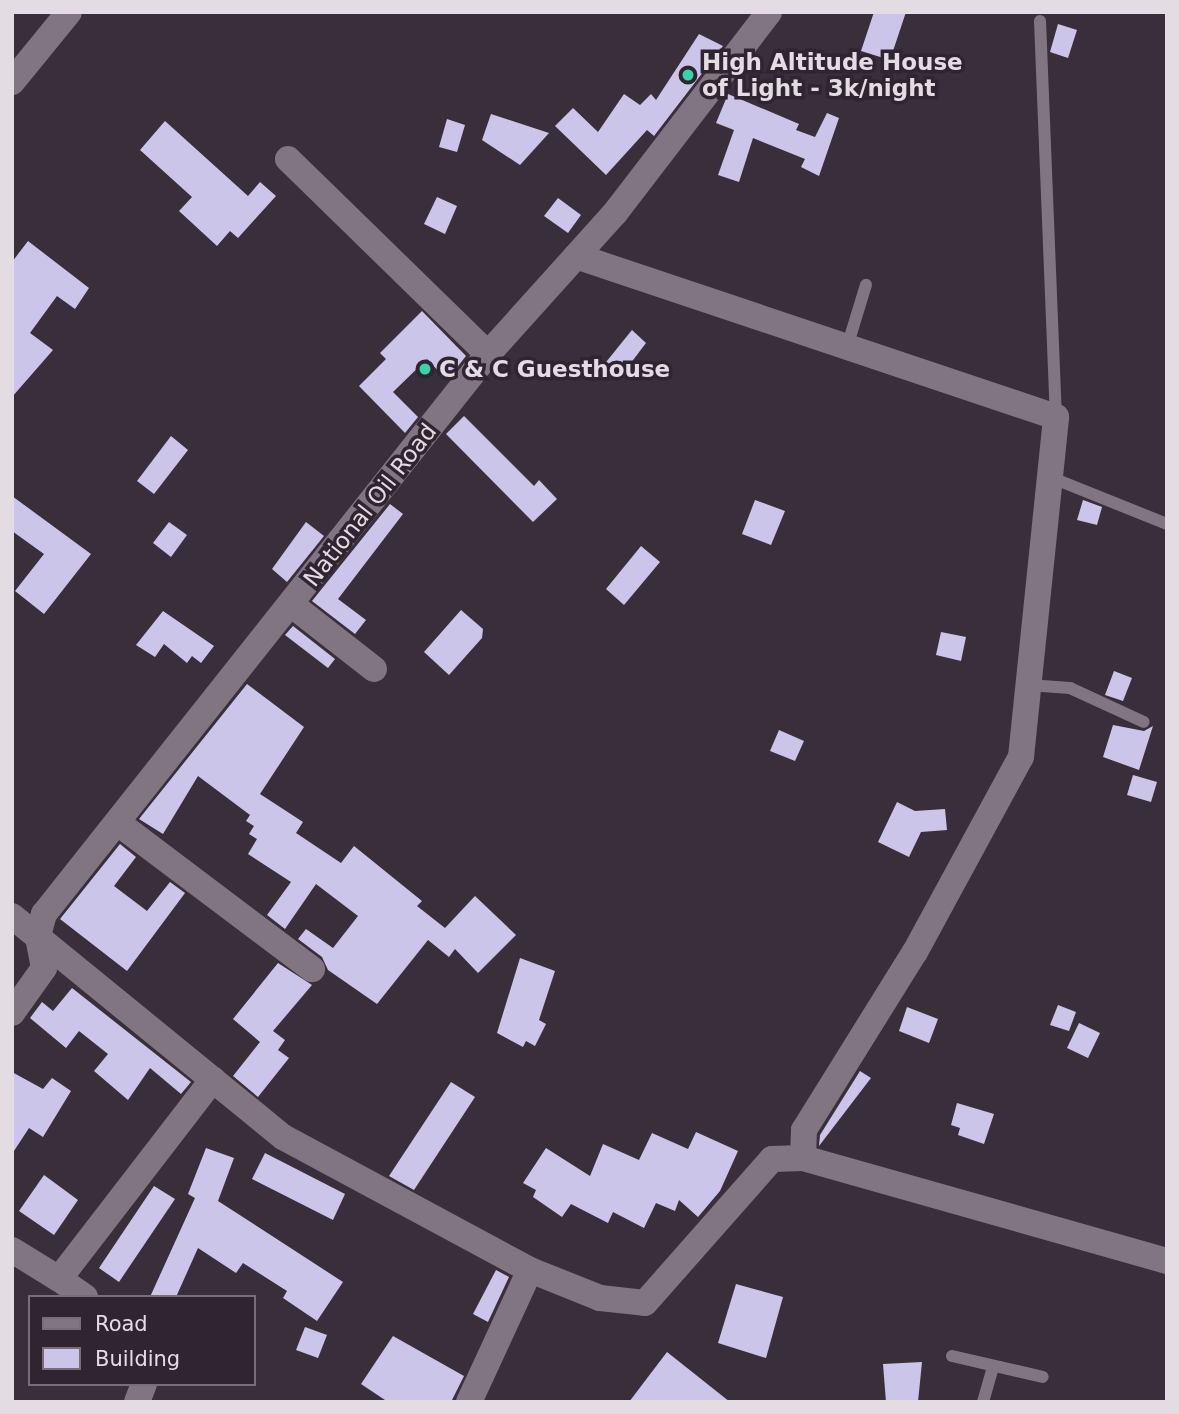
<!DOCTYPE html>
<html>
<head>
<meta charset="utf-8">
<style>
  body { margin:0 }
  #map { position:relative; width:1179px; height:1414px; overflow:hidden; background:#392f3a; font-family:"DejaVu Sans",sans-serif }
  div>[style] { position:absolute }
  .building>* { inset:0; background:#ccc5ea }
  .lane>* { height:12px; margin:-6px; padding:0 6px; transform-origin:6px; border-radius:6px; background:#817581 }
  .street>* { height:26px; margin:-13px; padding:0 13px; transform-origin:13px; border-radius:13px; background:#817581 }
  .dots>* { width:19px; height:19px; translate:-50% -50%; box-sizing:border-box; border:4px solid #2f2530; border-radius:50% }
  span { translate:-50% -50%; white-space:nowrap; text-align:center; line-height:1.15; -webkit-text-stroke:7px #2f2530; paint-order:stroke }
  .poi-label { font-size:23px; color:#e3dce3; font-weight:700 }
  .left { translate:0 -50%; text-align:left }
  .street-label { font-size:23px; color:#e3dce3 }
  .frame { position:absolute; inset:0; border:14px solid #e3dce3; pointer-events:none }
  .legend { position:absolute; left:28px; top:1295px; width:228px; height:91px; box-sizing:border-box; background:#2f2530; border:2px solid #776e78; margin:0; padding:9px 12px; list-style:none; font-size:21px; color:#e3dce3 }
  .legend li { display:flex; align-items:center; gap:14px; height:35px }
  .legend b { width:35px; border:2px solid #776e78 }
</style>
</head>
<body>
<div id="map">
  <div class="building">
    <div style="clip-path:polygon(874px 12px,906px 12px,890px 60px,861px 51px)"></div>
    <div style="clip-path:polygon(1058px 24px,1077px 30px,1068px 58px,1050px 52px)"></div>
    <div style="clip-path:polygon(699px 34px,723px 46px,654px 136px,647px 130px,606px 175px,555px 126px,573px 108px,598px 132px,624px 94px,640px 105px,651px 94px,656px 100px)"></div>
    <div style="clip-path:polygon(728px 94px,799px 124px,796px 130px,815px 137px,827px 113px,839px 118px,819px 176px,801px 167px,805px 159px,753px 138px,739px 182px,718px 175px,734px 130px,716px 123px)"></div>
    <div style="clip-path:polygon(491px 114px,549px 133px,520px 165px,482px 140px)"></div>
    <div style="clip-path:polygon(447px 119px,465px 125px,457px 152px,439px 147px)"></div>
    <div style="clip-path:polygon(165px 121px,248px 196px,260px 182px,276px 196px,238px 238px,230px 231px,217px 246px,179px 211px,192px 197px,140px 150px)"></div>
    <div style="clip-path:polygon(437px 197px,457px 206px,445px 234px,424px 224px)"></div>
    <div style="clip-path:polygon(558px 198px,581px 215px,568px 233px,544px 216px)"></div>
    <div style="clip-path:polygon(28px 241px,89px 288px,75px 309px,57px 296px,30px 333px,53px 350px,12px 397px,12px 262px)"></div>
    <div style="clip-path:polygon(422px 311px,466px 356px,447px 380px,427px 359px,393px 392px,418px 417px,405px 433px,359px 386px,386px 359px,380px 353px)"></div>
    <div style="clip-path:polygon(632px 330px,646px 343px,618px 380px,602px 367px)"></div>
    <div style="clip-path:polygon(464px 416px,534px 486px,539px 480px,557px 499px,533px 522px,446px 434px)"></div>
    <div style="clip-path:polygon(171px 436px,188px 450px,154px 494px,137px 481px)"></div>
    <div style="clip-path:polygon(12px 496px,91px 554px,44px 614px,15px 591px,44px 554px,12px 531px)"></div>
    <div style="clip-path:polygon(755px 500px,785px 511px,771px 545px,742px 534px)"></div>
    <div style="clip-path:polygon(1083px 500px,1102px 507px,1097px 525px,1077px 520px)"></div>
    <div style="clip-path:polygon(390px 504px,403px 514px,338px 599px,366px 620px,355px 634px,312px 601px)"></div>
    <div style="clip-path:polygon(169px 522px,187px 535px,171px 557px,153px 543px)"></div>
    <div style="clip-path:polygon(306px 522px,324px 536px,287px 582px,272px 569px)"></div>
    <div style="clip-path:polygon(641px 546px,660px 562px,624px 605px,606px 589px)"></div>
    <div style="clip-path:polygon(461px 610px,483px 629px,482px 638px,449px 675px,424px 652px)"></div>
    <div style="clip-path:polygon(163px 611px,214px 646px,201px 663px,192px 656px,187px 663px,164px 644px,155px 657px,136px 645px)"></div>
    <div style="clip-path:polygon(293px 626px,335px 659px,328px 668px,285px 635px)"></div>
    <div style="clip-path:polygon(941px 632px,966px 637px,961px 661px,936px 655px)"></div>
    <div style="clip-path:polygon(1114px 671px,1132px 678px,1123px 701px,1105px 695px)"></div>
    <div style="clip-path:polygon(247px 684px,304px 727px,260px 794px,303px 822px,296px 833px,341px 863px,354px 846px,422px 901px,417px 906px,445px 928px,475px 896px,516px 935px,478px 973px,455px 949px,449px 957px,428px 940px,377px 1004px,328px 970px,322px 957px,298px 939px,306px 929px,333px 948px,358px 916px,316px 884px,285px 929px,267px 915px,291px 882px,248px 854px,257px 839px,249px 834px,254px 826px,246px 821px,250px 815px,198px 776px,163px 834px,139px 819px)"></div>
    <div style="clip-path:polygon(1113px 725px,1144px 731px,1153px 726px,1139px 770px,1103px 757px)"></div>
    <div style="clip-path:polygon(779px 730px,804px 741px,795px 761px,770px 751px)"></div>
    <div style="clip-path:polygon(1133px 775px,1157px 782px,1151px 802px,1127px 795px)"></div>
    <div style="clip-path:polygon(897px 802px,915px 811px,945px 809px,947px 830px,921px 832px,909px 857px,878px 842px)"></div>
    <div style="clip-path:polygon(120px 844px,136px 857px,114px 886px,147px 911px,170px 882px,185px 893px,127px 971px,60px 919px)"></div>
    <div style="clip-path:polygon(520px 958px,555px 971px,539px 1020px,546px 1024px,535px 1046px,526px 1041px,523px 1047px,497px 1033px)"></div>
    <div style="clip-path:polygon(278px 963px,312px 985px,273px 1031px,285px 1040px,278px 1050px,289px 1058px,258px 1097px,233px 1076px,260px 1042px,233px 1019px)"></div>
    <div style="clip-path:polygon(72px 988px,191px 1082px,181px 1094px,150px 1068px,128px 1100px,94px 1071px,108px 1054px,79px 1031px,66px 1048px,30px 1018px,42px 1002px,53px 1011px)"></div>
    <div style="clip-path:polygon(1058px 1005px,1076px 1012px,1069px 1031px,1050px 1025px)"></div>
    <div style="clip-path:polygon(907px 1007px,938px 1019px,929px 1043px,899px 1031px)"></div>
    <div style="clip-path:polygon(1079px 1023px,1100px 1033px,1088px 1058px,1067px 1048px)"></div>
    <div style="clip-path:polygon(860px 1071px,871px 1078px,819px 1146px,820px 1135px)"></div>
    <div style="clip-path:polygon(12px 1072px,43px 1089px,52px 1078px,71px 1091px,43px 1137px,29px 1128px,12px 1154px)"></div>
    <div style="clip-path:polygon(451px 1082px,475px 1097px,414px 1190px,389px 1176px)"></div>
    <div style="clip-path:polygon(957px 1103px,994px 1114px,984px 1144px,958px 1135px,960px 1128px,951px 1125px)"></div>
    <div style="clip-path:polygon(696px 1132px,738px 1151px,720px 1191px,698px 1217px,679px 1200px,675px 1211px,656px 1203px,644px 1228px,613px 1212px,608px 1223px,571px 1204px,562px 1217px,533px 1197px,536px 1190px,523px 1183px,546px 1148px,590px 1176px,603px 1144px,639px 1160px,652px 1133px,688px 1149px)"></div>
    <div style="clip-path:polygon(206px 1148px,234px 1158px,218px 1201px,343px 1282px,317px 1321px,283px 1298px,287px 1291px,243px 1263px,236px 1273px,198px 1248px,176px 1297px,150px 1297px,195px 1198px,188px 1194px)"></div>
    <div style="clip-path:polygon(265px 1153px,345px 1194px,333px 1220px,252px 1179px)"></div>
    <div style="clip-path:polygon(44px 1175px,78px 1200px,54px 1235px,19px 1211px)"></div>
    <div style="clip-path:polygon(154px 1186px,175px 1199px,119px 1282px,99px 1268px)"></div>
    <div style="clip-path:polygon(496px 1270px,509px 1277px,488px 1322px,473px 1314px)"></div>
    <div style="clip-path:polygon(736px 1284px,783px 1297px,766px 1358px,718px 1343px)"></div>
    <div style="clip-path:polygon(305px 1327px,327px 1335px,318px 1358px,296px 1350px)"></div>
    <div style="clip-path:polygon(393px 1336px,464px 1376px,451px 1402px,388px 1402px,361px 1384px)"></div>
    <div style="clip-path:polygon(667px 1352px,730px 1402px,629px 1402px)"></div>
    <div style="clip-path:polygon(922px 1362px,918px 1402px,886px 1402px,883px 1364px)"></div>
  </div>
  <div class="lane">
    <div style="left:1040px;top:21px;width:396px;rotate:87.7deg"></div>
    <div style="left:847px;top:347px;width:65px;rotate:-73deg"></div>
    <div style="left:1050px;top:477px;width:126px;rotate:21.9deg"></div>
    <div style="left:1028px;top:685px;width:42px;rotate:4.1deg"></div>
    <div style="left:1070px;top:688px;width:81px;rotate:24.7deg"></div>
    <div style="left:952px;top:1356px;width:93px;rotate:13deg"></div>
    <div style="left:983px;top:1402px;width:37px;rotate:-74deg"></div>
  </div>
  <div class="street">
    <div style="left:12px;top:82px;width:90px;rotate:-50.8deg"></div>
    <div style="left:288px;top:159px;width:279px;rotate:44.3deg"></div>
    <div style="left:292px;top:605px;width:104px;rotate:38deg"></div>
    <div style="left:118px;top:823px;width:243px;rotate:37deg"></div>
    <div style="left:12px;top:916px;width:350px;rotate:39.2deg"></div>
    <div style="left:283px;top:1137px;width:281px;rotate:28.3deg"></div>
    <div style="left:12px;top:1013px;width:55px;rotate:-54.6deg"></div>
    <div style="left:44px;top:968px;width:33px;rotate:-101deg"></div>
    <div style="left:38px;top:936px;width:23px;rotate:-75deg"></div>
    <div style="left:44px;top:914px;width:715px;rotate:-51.59deg"></div>
    <div style="left:488px;top:354px;width:190px;rotate:-48deg"></div>
    <div style="left:615px;top:213px;width:253px;rotate:-52.5deg"></div>
    <div style="left:803px;top:1158px;width:378px;rotate:15.8deg"></div>
    <div style="left:12px;top:1250px;width:55px;rotate:31.7deg"></div>
    <div style="left:85px;top:1297px;width:32px;rotate:-145deg"></div>
    <div style="left:59px;top:1279px;width:252px;rotate:-52.4deg"></div>
    <div style="left:137px;top:1402px;width:19px;rotate:-69deg"></div>
    <div style="left:469px;top:1402px;width:145px;rotate:-65.2deg"></div>
    <div style="left:530px;top:1270px;width:75px;rotate:21.8deg"></div>
    <div style="left:600px;top:1298px;width:45px;rotate:6.3deg"></div>
    <div style="left:645px;top:1303px;width:192px;rotate:-48.6deg"></div>
    <div style="left:772px;top:1159px;width:31px;rotate:-2deg"></div>
    <div style="left:803px;top:1158px;width:28px;rotate:-88deg"></div>
    <div style="left:804px;top:1130px;width:210px;rotate:-58.1deg"></div>
    <div style="left:915px;top:952px;width:222px;rotate:-61.5deg"></div>
    <div style="left:1021px;top:757px;width:342px;rotate:-84.1deg"></div>
    <div style="left:1056px;top:417px;width:506px;rotate:-161.46deg"></div>
  </div>
  <div class="dots">
    <div style="left:688px;top:75px;background:#36d4a7"></div>
    <div style="left:425px;top:369px;background:#36d4a7"></div>
  </div>
  <div class="poi-label">
    <span class="left" style="left:702px;top:75px">High Altitude House<br>of Light - 3k/night</span>
    <span class="left" style="left:439px;top:369px">C &amp; C Guesthouse</span>
  </div>
  <div class="street-label">
    <span style="left:370px;top:505px;rotate:-52deg">National Oil Road</span>
  </div>
  <div class="frame"></div>
  <ul class="legend">
  <li><b style="height:9px;background:#817581"></b>Road</li>
  <li><b style="height:19px;background:#ccc5ea"></b>Building</li>
  </ul>
</div>
</body>
</html>
